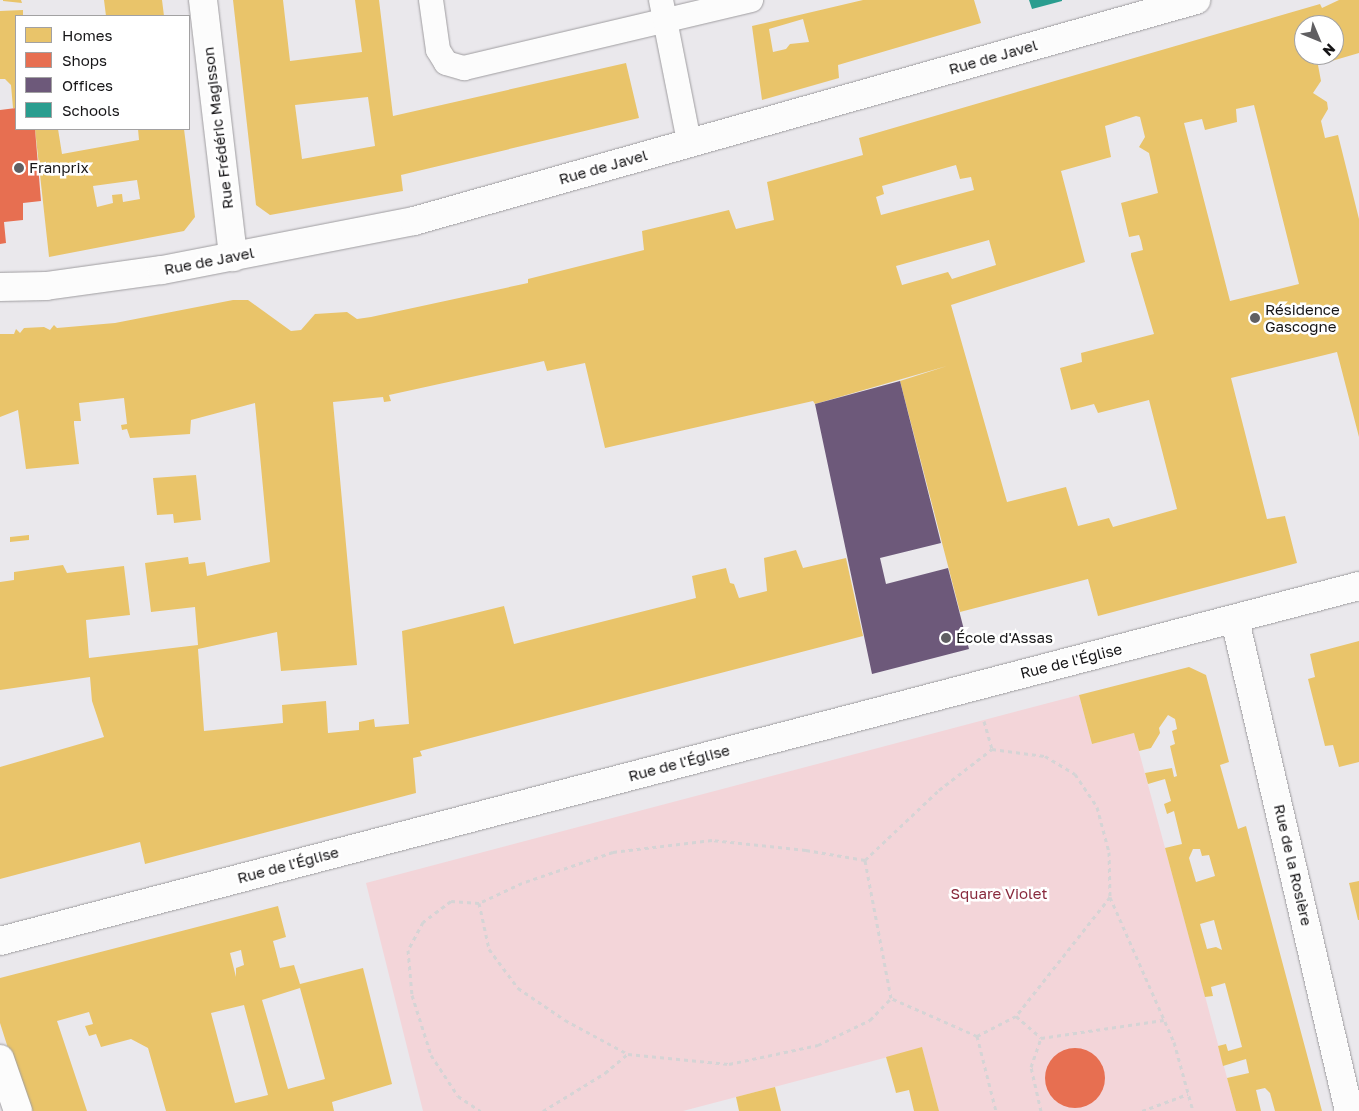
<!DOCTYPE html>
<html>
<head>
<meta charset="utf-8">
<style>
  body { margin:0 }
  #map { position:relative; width:1359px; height:1111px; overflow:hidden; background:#eae8ec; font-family:"Golos Text",sans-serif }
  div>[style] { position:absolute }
  .green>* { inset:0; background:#f3d5d9 }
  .homes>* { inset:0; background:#e9c46a }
  .shops>* { inset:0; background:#e76f51 }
  .round { border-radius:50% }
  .offices>* { inset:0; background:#6d597a }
  .schools>* { inset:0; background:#2a9d8f }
  .path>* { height:3px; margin-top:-1.5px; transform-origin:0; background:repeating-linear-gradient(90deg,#d5d4d5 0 4px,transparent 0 8px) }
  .roads { filter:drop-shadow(0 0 1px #9f9da0) drop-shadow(0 0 1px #9f9da0) }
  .service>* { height:24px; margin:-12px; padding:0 12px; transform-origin:12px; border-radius:12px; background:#fcfcfc }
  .minor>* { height:28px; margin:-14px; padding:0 14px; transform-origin:14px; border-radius:14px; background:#fcfcfc }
  .dots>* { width:14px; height:14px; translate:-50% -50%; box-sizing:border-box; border:2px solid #fff; border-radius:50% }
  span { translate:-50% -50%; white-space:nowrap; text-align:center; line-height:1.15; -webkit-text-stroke:5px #fff; paint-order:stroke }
  .street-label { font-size:15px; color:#161517 }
  .poi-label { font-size:15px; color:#161517 }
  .left { translate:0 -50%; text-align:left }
  .park-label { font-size:15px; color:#892a3d }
  .legend { position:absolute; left:15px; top:15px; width:175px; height:115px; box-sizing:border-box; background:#fff; border:1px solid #a2a1a2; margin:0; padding:6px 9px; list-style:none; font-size:15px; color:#161517 }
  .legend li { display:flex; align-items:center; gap:10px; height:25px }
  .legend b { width:25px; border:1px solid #a2a1a2 }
  .north { position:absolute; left:1294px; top:15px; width:50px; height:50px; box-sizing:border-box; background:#fff; border:1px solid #a2a1a2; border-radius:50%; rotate:135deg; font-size:14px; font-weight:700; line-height:20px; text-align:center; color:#161517 }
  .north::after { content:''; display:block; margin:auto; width:18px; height:22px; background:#605f62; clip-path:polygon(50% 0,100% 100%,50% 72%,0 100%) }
</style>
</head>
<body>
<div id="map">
  <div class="green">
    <div style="clip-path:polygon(1079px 695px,1092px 744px,1134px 733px,1236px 1111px,939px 1111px,922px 1048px,683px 1111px,423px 1111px,366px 883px)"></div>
  </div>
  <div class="homes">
    <div style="clip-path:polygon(21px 0,22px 3px,3px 1px,3px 0)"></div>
    <div style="clip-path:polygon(104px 0,162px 0,164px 16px,106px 16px)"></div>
    <div style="clip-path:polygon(evenodd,233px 0,283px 0,290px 61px,362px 52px,355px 0,379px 0,393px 116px,626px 63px,639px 118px,401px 175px,403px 191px,270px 215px,256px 205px,233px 0,368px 97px,375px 146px,302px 159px,295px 105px,368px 97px)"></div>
    <div style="clip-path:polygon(evenodd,863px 0,974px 0,981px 23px,838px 65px,839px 78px,762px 100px,752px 26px,863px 0,803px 19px,809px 42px,790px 44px,786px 49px,773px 52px,769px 29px,803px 19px)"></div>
    <div style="clip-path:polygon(evenodd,1339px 0,1359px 0,1359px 53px,1318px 65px,1321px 81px,1313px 93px,1327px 102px,1328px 109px,1321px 121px,1325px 138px,1338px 135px,1359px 219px,1359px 437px,1337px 352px,1231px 378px,1267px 519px,1285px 516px,1297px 563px,1098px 616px,1088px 579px,960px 612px,900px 381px,947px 366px,815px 404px,813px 401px,605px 448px,585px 363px,547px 371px,544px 361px,389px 395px,391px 401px,384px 402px,383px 397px,333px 402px,357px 665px,281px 671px,277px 632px,198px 649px,204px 731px,283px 723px,282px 705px,326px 701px,328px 733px,359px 730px,359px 722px,374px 719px,375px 727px,409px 724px,402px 631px,504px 606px,514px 644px,696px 598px,692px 576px,726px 568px,730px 583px,734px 584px,739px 598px,767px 591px,764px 558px,796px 550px,803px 568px,846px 558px,863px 636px,420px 751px,422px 756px,413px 758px,416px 793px,145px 864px,140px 842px,0 879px,0 767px,104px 737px,92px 701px,90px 677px,0 690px,0 582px,14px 580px,14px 572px,63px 565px,67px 573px,124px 566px,130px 615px,86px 620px,89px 658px,198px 645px,195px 607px,151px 612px,145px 563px,188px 557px,189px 564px,205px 562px,207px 576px,270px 562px,255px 403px,191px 420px,190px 434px,130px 438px,127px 429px,122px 430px,121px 425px,127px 424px,124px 398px,79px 403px,81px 421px,74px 421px,74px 424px,79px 464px,26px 469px,18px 410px,0 417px,0 334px,14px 334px,16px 329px,20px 333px,24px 328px,44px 327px,50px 330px,54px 325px,57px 328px,115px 323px,233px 300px,248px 300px,291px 331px,301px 330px,315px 314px,347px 312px,357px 319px,371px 317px,528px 283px,528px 279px,644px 250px,642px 231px,729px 210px,736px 229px,774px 220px,767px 182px,863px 155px,859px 138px,1320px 4px,1322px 8px,1339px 0,1304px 25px,1334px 25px,1334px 55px,1304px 55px,1304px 25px,1339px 0,1254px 105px,1299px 284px,1230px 301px,1184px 123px,1202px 119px,1205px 130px,1237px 122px,1236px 109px,1254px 105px,1339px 0,1136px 116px,1140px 117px,1145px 137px,1139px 147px,1149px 153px,1158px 193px,1121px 203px,1129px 237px,1139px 235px,1141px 241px,1143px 250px,1131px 253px,1131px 256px,1154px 334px,1081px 353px,1082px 362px,1060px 368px,1071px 410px,1094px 404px,1098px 413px,1149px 400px,1177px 509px,1113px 527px,1109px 518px,1078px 526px,1066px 487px,1007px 502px,951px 305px,1085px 262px,1061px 171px,1111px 157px,1105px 126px,1136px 116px,1339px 0,956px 165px,960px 179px,971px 177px,974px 190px,881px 215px,876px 197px,884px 194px,882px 186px,956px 165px,1339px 0,989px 240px,996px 265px,952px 279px,948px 272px,902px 285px,896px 266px,989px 240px)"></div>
    <div style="clip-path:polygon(23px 10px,23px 16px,16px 16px,16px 108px,13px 108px,11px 85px,5px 79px,0 79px,0 11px)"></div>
    <div style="clip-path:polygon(evenodd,35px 129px,58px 129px,62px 154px,139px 140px,138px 129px,184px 129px,195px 217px,184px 231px,49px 257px,35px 129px,137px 180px,140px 199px,123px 202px,122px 194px,112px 195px,113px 203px,97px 207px,93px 186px,137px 180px)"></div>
    <div style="clip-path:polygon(196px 475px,201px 520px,174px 523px,173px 514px,157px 515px,153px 478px)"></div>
    <div style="clip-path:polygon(29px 535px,29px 540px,10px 542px,10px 537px)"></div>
    <div style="clip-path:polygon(1359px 641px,1359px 762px,1339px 767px,1333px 745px,1325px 746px,1308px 679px,1315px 677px,1310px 654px)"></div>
    <div style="clip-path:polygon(evenodd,1189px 667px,1206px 675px,1229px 762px,1220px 765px,1238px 829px,1246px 826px,1322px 1111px,1275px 1111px,1270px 1093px,1265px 1088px,1256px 1090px,1261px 1111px,1236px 1111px,1227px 1078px,1249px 1073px,1246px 1059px,1223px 1066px,1218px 1046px,1226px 1044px,1228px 1051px,1242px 1047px,1225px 983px,1211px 987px,1213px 996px,1205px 997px,1165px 848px,1182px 844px,1174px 811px,1167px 814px,1164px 804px,1171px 801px,1165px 779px,1148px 784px,1145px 773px,1172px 768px,1174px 777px,1177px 776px,1170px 746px,1175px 744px,1172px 731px,1177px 729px,1175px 719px,1168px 715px,1159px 728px,1160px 733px,1151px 748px,1139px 751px,1134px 733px,1092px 744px,1079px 695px,1189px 667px,1193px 849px,1200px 849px,1202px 856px,1209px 855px,1215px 876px,1196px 882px,1189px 858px,1193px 849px,1189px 667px,1214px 920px,1222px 950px,1216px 947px,1207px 949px,1200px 924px,1214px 920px)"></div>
    <div style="clip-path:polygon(1359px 881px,1359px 920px,1358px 920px,1349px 883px)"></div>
    <div style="clip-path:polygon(evenodd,278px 906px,286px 937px,273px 941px,280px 968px,294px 965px,300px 984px,363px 968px,392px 1084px,332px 1102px,334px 1111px,166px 1111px,148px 1048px,131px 1039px,101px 1047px,96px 1034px,89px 1036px,85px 1026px,93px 1024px,89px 1012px,57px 1021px,87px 1111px,28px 1111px,0 1023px,0 978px,278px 906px,241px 950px,244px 965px,236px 968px,236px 977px,230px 953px,241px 950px,278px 906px,300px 988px,325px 1079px,288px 1089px,262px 1000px,300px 988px,278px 906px,244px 1005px,268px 1095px,235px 1103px,211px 1013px,244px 1005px)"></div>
    <div style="clip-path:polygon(922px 1047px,939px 1111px,914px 1111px,909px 1090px,896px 1093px,895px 1089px,886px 1057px)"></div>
    <div style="clip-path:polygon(775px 1087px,781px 1111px,739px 1111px,736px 1097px)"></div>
  </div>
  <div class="shops">
    <div style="clip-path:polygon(16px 108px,16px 129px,35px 129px,41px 201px,23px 203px,23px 220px,4px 222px,6px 243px,0 244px,0 110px)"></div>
    <div class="round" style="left:1045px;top:1048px;width:60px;height:60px"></div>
  </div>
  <div class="offices">
    <div style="clip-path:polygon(900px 381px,941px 543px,880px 558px,886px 584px,948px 568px,969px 649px,872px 674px,815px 404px)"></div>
  </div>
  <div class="schools">
    <div style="clip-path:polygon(1029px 0,1062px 0,1062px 1px,1032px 9px)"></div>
  </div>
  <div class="path">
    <div style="left:984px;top:721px;width:29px;rotate:74deg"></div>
    <div style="left:865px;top:860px;width:60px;rotate:-170.4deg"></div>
    <div style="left:806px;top:850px;width:95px;rotate:-173.9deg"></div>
    <div style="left:712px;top:840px;width:100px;rotate:173.1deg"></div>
    <div style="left:613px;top:852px;width:96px;rotate:161.2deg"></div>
    <div style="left:522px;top:883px;width:47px;rotate:155.1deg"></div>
    <div style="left:479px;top:903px;width:47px;rotate:77.7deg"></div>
    <div style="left:489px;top:949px;width:49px;rotate:53.4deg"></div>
    <div style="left:518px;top:988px;width:57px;rotate:34.2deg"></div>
    <div style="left:565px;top:1020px;width:72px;rotate:28.4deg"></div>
    <div style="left:628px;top:1054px;width:101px;rotate:5.7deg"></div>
    <div style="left:729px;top:1064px;width:91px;rotate:-12.1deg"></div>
    <div style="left:818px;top:1045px;width:58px;rotate:-25.7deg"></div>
    <div style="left:870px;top:1020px;width:30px;rotate:-46deg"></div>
    <div style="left:1110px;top:897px;width:152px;rotate:128.3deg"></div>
    <div style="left:1016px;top:1016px;width:44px;rotate:152.9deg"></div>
    <div style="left:977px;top:1036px;width:94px;rotate:-156.2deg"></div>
    <div style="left:891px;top:998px;width:140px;rotate:-100.7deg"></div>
    <div style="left:865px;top:860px;width:102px;rotate:-43.4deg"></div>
    <div style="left:939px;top:790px;width:67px;rotate:-37.7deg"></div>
    <div style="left:992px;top:749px;width:53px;rotate:7.5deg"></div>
    <div style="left:1045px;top:756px;width:35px;rotate:31deg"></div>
    <div style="left:1075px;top:774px;width:40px;rotate:56deg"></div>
    <div style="left:1097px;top:807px;width:47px;rotate:75.1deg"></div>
    <div style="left:1109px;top:852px;width:45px;rotate:88.7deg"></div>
    <div style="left:1110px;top:897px;width:158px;rotate:66.2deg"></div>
    <div style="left:1174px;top:1042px;width:72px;rotate:74.6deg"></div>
    <div style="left:479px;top:903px;width:28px;rotate:-176deg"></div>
    <div style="left:451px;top:901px;width:35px;rotate:143deg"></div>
    <div style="left:423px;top:922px;width:32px;rotate:118deg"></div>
    <div style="left:408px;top:950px;width:45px;rotate:84.9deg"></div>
    <div style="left:412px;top:995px;width:63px;rotate:72.4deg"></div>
    <div style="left:431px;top:1055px;width:49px;rotate:56.6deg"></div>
    <div style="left:458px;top:1096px;width:27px;rotate:34deg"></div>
    <div style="left:1016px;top:1016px;width:33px;rotate:41deg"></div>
    <div style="left:1041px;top:1038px;width:124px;rotate:-8.3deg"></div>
    <div style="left:977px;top:1036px;width:77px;rotate:75.8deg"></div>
    <div style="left:543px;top:1111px;width:73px;rotate:-31.5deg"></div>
    <div style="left:605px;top:1073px;width:30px;rotate:-40deg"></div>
    <div style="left:1041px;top:1111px;width:45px;rotate:-102.8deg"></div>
    <div style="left:1031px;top:1067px;width:31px;rotate:-71deg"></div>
    <div style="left:1142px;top:1111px;width:49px;rotate:-20.3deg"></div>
  </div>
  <div class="roads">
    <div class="service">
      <div style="left:431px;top:0;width:50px;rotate:82deg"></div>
      <div style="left:438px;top:50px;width:15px;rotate:58deg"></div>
      <div style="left:446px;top:63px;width:19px;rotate:16deg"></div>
      <div style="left:464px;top:68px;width:295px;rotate:-13.3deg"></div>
      <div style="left:661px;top:0;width:145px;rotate:78.8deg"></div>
    </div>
    <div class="minor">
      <div style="left:203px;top:0;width:259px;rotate:83.3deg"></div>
      <div style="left:0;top:287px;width:46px;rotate:-1.2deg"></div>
      <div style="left:46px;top:286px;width:117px;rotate:-7.9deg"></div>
      <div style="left:162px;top:270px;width:257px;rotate:-11deg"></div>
      <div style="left:414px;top:221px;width:813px;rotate:-15.78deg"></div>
      <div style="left:1235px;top:620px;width:504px;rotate:76.93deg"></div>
      <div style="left:0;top:941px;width:1405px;rotate:-14.64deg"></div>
      <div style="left:0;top:1059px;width:55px;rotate:70.9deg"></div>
    </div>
  </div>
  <div class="dots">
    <div style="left:19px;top:168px;background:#605f62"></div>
    <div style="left:1255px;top:318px;background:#605f62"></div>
    <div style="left:946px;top:638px;background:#605f62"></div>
  </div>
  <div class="street-label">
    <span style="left:993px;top:57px;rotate:-16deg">Rue de Javel</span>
    <span style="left:218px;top:128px;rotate:-97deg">Rue Frédéric Magisson</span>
    <span style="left:603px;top:167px;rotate:-16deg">Rue de Javel</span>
    <span style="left:209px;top:261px;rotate:-11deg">Rue de Javel</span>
    <span style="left:1071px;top:661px;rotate:-14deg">Rue de l'Église</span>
    <span style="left:679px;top:763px;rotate:-15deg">Rue de l'Église</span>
    <span style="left:288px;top:865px;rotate:-15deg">Rue de l'Église</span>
    <span style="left:1293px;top:865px;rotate:77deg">Rue de la Rosière</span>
  </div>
  <div class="poi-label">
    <span class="left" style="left:29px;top:168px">Franprix</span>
    <span class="left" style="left:1265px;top:318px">Résidence<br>Gascogne</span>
    <span class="left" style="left:956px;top:638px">École d'Assas</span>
  </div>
  <div class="park-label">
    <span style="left:999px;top:894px">Square Violet</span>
  </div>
  <ul class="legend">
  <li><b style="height:14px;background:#e9c46a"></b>Homes</li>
  <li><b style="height:14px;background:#e76f51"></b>Shops</li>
  <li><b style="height:14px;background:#6d597a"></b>Offices</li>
  <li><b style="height:14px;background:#2a9d8f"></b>Schools</li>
  </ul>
  <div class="north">N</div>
</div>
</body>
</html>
